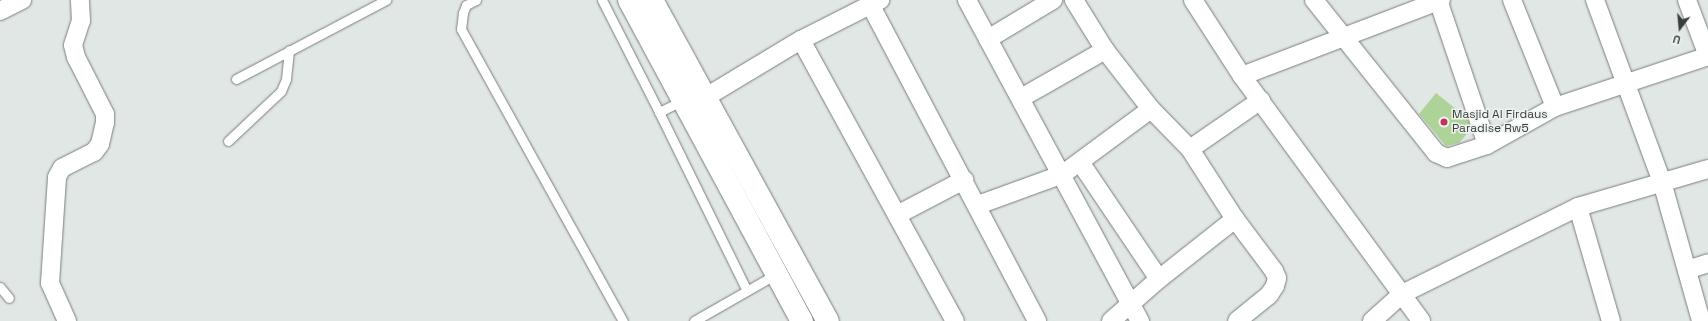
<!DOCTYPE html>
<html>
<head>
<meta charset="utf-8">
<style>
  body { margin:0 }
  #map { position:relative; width:1708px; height:321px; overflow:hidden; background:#e0e7e4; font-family:"Space Grotesk",sans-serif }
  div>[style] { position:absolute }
  .building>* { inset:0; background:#aed399 }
  .roads { filter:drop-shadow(0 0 1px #787f7c) drop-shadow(0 0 1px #787f7c) }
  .lane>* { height:9px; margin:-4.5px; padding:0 4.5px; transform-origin:4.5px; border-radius:4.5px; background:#fff }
  .street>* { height:18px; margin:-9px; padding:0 9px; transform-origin:9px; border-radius:9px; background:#fff }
  .secondary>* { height:22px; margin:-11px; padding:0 11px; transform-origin:11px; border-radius:11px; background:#fff }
  .dots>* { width:11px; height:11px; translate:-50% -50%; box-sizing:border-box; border:2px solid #edf4f1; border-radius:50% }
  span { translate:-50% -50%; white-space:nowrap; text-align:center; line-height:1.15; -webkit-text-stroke:3px #edf4f1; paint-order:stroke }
  .poi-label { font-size:12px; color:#3a3d3c }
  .left { translate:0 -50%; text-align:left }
  .north { position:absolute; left:1660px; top:8px; width:40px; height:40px; -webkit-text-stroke:3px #edf4f1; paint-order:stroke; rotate:196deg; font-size:11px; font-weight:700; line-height:16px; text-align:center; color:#3a3d3c }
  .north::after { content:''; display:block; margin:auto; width:14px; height:18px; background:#3a3d3c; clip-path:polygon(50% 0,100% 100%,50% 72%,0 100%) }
</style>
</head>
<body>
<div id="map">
  <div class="building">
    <div style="clip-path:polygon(1436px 93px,1467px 118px,1471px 129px,1459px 143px,1446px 146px,1419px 114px)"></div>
  </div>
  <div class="roads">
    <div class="lane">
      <div style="left:476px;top:0;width:11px;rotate:153deg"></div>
      <div style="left:466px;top:5px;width:9px;rotate:111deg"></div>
      <div style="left:463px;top:13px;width:16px;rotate:97deg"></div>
      <div style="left:461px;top:29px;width:334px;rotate:61deg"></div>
      <div style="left:602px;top:0;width:126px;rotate:63deg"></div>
      <div style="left:236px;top:79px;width:170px;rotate:-27.8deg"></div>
      <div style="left:683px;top:100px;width:27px;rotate:153deg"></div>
      <div style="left:659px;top:112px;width:199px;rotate:63.8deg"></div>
      <div style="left:228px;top:141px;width:73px;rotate:-43.3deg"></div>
      <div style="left:281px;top:91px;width:13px;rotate:-67deg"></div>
      <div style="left:286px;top:79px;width:29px;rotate:-84deg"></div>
      <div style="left:0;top:287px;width:14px;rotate:51deg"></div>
      <div style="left:694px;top:321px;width:95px;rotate:-29.8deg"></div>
    </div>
    <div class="street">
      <div style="left:967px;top:0;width:365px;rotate:61.7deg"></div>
      <div style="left:1074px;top:0;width:59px;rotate:58.2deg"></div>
      <div style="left:1105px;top:50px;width:75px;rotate:52.1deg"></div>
      <div style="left:1151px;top:109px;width:56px;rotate:45.7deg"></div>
      <div style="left:1190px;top:149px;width:83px;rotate:57.3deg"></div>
      <div style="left:1235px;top:219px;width:65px;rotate:53.1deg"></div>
      <div style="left:1274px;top:271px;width:8px;rotate:67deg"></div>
      <div style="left:1277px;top:278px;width:8px;rotate:104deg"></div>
      <div style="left:1275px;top:286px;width:11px;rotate:124deg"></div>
      <div style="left:1269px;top:295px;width:41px;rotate:140.9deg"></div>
      <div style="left:1193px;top:0;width:90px;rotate:57.2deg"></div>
      <div style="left:1242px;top:76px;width:303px;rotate:53.8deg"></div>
      <div style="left:1314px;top:0;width:196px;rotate:51.4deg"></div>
      <div style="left:1436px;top:153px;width:12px;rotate:24deg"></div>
      <div style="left:1447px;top:158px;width:42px;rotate:-18deg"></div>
      <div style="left:1487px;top:145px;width:78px;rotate:-29.2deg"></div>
      <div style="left:1555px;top:107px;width:161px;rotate:-18.4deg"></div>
      <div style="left:1708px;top:56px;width:60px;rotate:-110.6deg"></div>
      <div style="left:1438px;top:0;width:153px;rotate:71.3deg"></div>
      <div style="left:1512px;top:0;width:115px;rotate:68.1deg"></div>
      <div style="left:1595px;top:0;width:194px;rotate:69.8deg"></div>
      <div style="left:1662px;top:182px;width:144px;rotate:74.3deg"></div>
      <div style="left:871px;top:6px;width:356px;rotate:62.2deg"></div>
      <div style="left:0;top:11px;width:25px;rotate:-27deg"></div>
      <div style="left:988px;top:39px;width:76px;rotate:-31deg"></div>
      <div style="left:801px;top:40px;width:320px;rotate:61.3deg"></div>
      <div style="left:1242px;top:76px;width:213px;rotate:-20.9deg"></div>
      <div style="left:706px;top:97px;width:111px;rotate:-31deg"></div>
      <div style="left:801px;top:40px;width:89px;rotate:-26.9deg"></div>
      <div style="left:1021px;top:98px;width:97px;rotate:-29.7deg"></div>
      <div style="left:1190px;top:149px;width:86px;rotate:-34.6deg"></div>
      <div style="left:1080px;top:162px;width:141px;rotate:56deg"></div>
      <div style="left:978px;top:205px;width:90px;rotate:-20deg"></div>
      <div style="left:1063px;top:174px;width:109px;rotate:-36.5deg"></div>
      <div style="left:1578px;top:207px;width:119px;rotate:73.9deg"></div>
      <div style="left:897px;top:215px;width:76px;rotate:-27.6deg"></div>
      <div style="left:1687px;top:270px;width:22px;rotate:-18deg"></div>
      <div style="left:67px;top:321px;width:42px;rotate:-114.1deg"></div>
      <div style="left:50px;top:283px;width:106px;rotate:-86.2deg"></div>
      <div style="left:57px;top:177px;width:10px;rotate:-61deg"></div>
      <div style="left:62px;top:168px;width:36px;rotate:-27deg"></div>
      <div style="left:94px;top:152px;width:10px;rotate:-53deg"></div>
      <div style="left:100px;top:144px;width:22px;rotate:-77deg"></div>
      <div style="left:105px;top:123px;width:9px;rotate:-90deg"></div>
      <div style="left:105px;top:114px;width:64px;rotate:-117deg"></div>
      <div style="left:76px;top:57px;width:12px;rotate:-104deg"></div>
      <div style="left:73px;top:45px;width:25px;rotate:-72deg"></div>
      <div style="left:81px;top:21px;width:21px;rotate:-93deg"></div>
      <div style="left:1111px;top:321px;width:64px;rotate:-41.2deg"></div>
      <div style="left:1159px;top:279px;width:97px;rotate:-38.3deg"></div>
      <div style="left:1372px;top:321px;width:40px;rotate:-42deg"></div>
      <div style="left:1402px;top:294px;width:196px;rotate:-26.3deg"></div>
      <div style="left:1578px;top:207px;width:135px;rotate:-16.3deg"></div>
    </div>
    <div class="secondary">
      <div style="left:629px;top:0;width:365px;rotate:61.7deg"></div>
      <div style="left:652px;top:0;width:366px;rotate:61.3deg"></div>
    </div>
  </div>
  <div class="dots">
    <div style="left:1444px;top:122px;background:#c13360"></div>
  </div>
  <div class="poi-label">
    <span class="left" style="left:1452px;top:122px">Masjid Al Firdaus<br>Paradise Rw5</span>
  </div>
  <div class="north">U</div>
</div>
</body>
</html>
